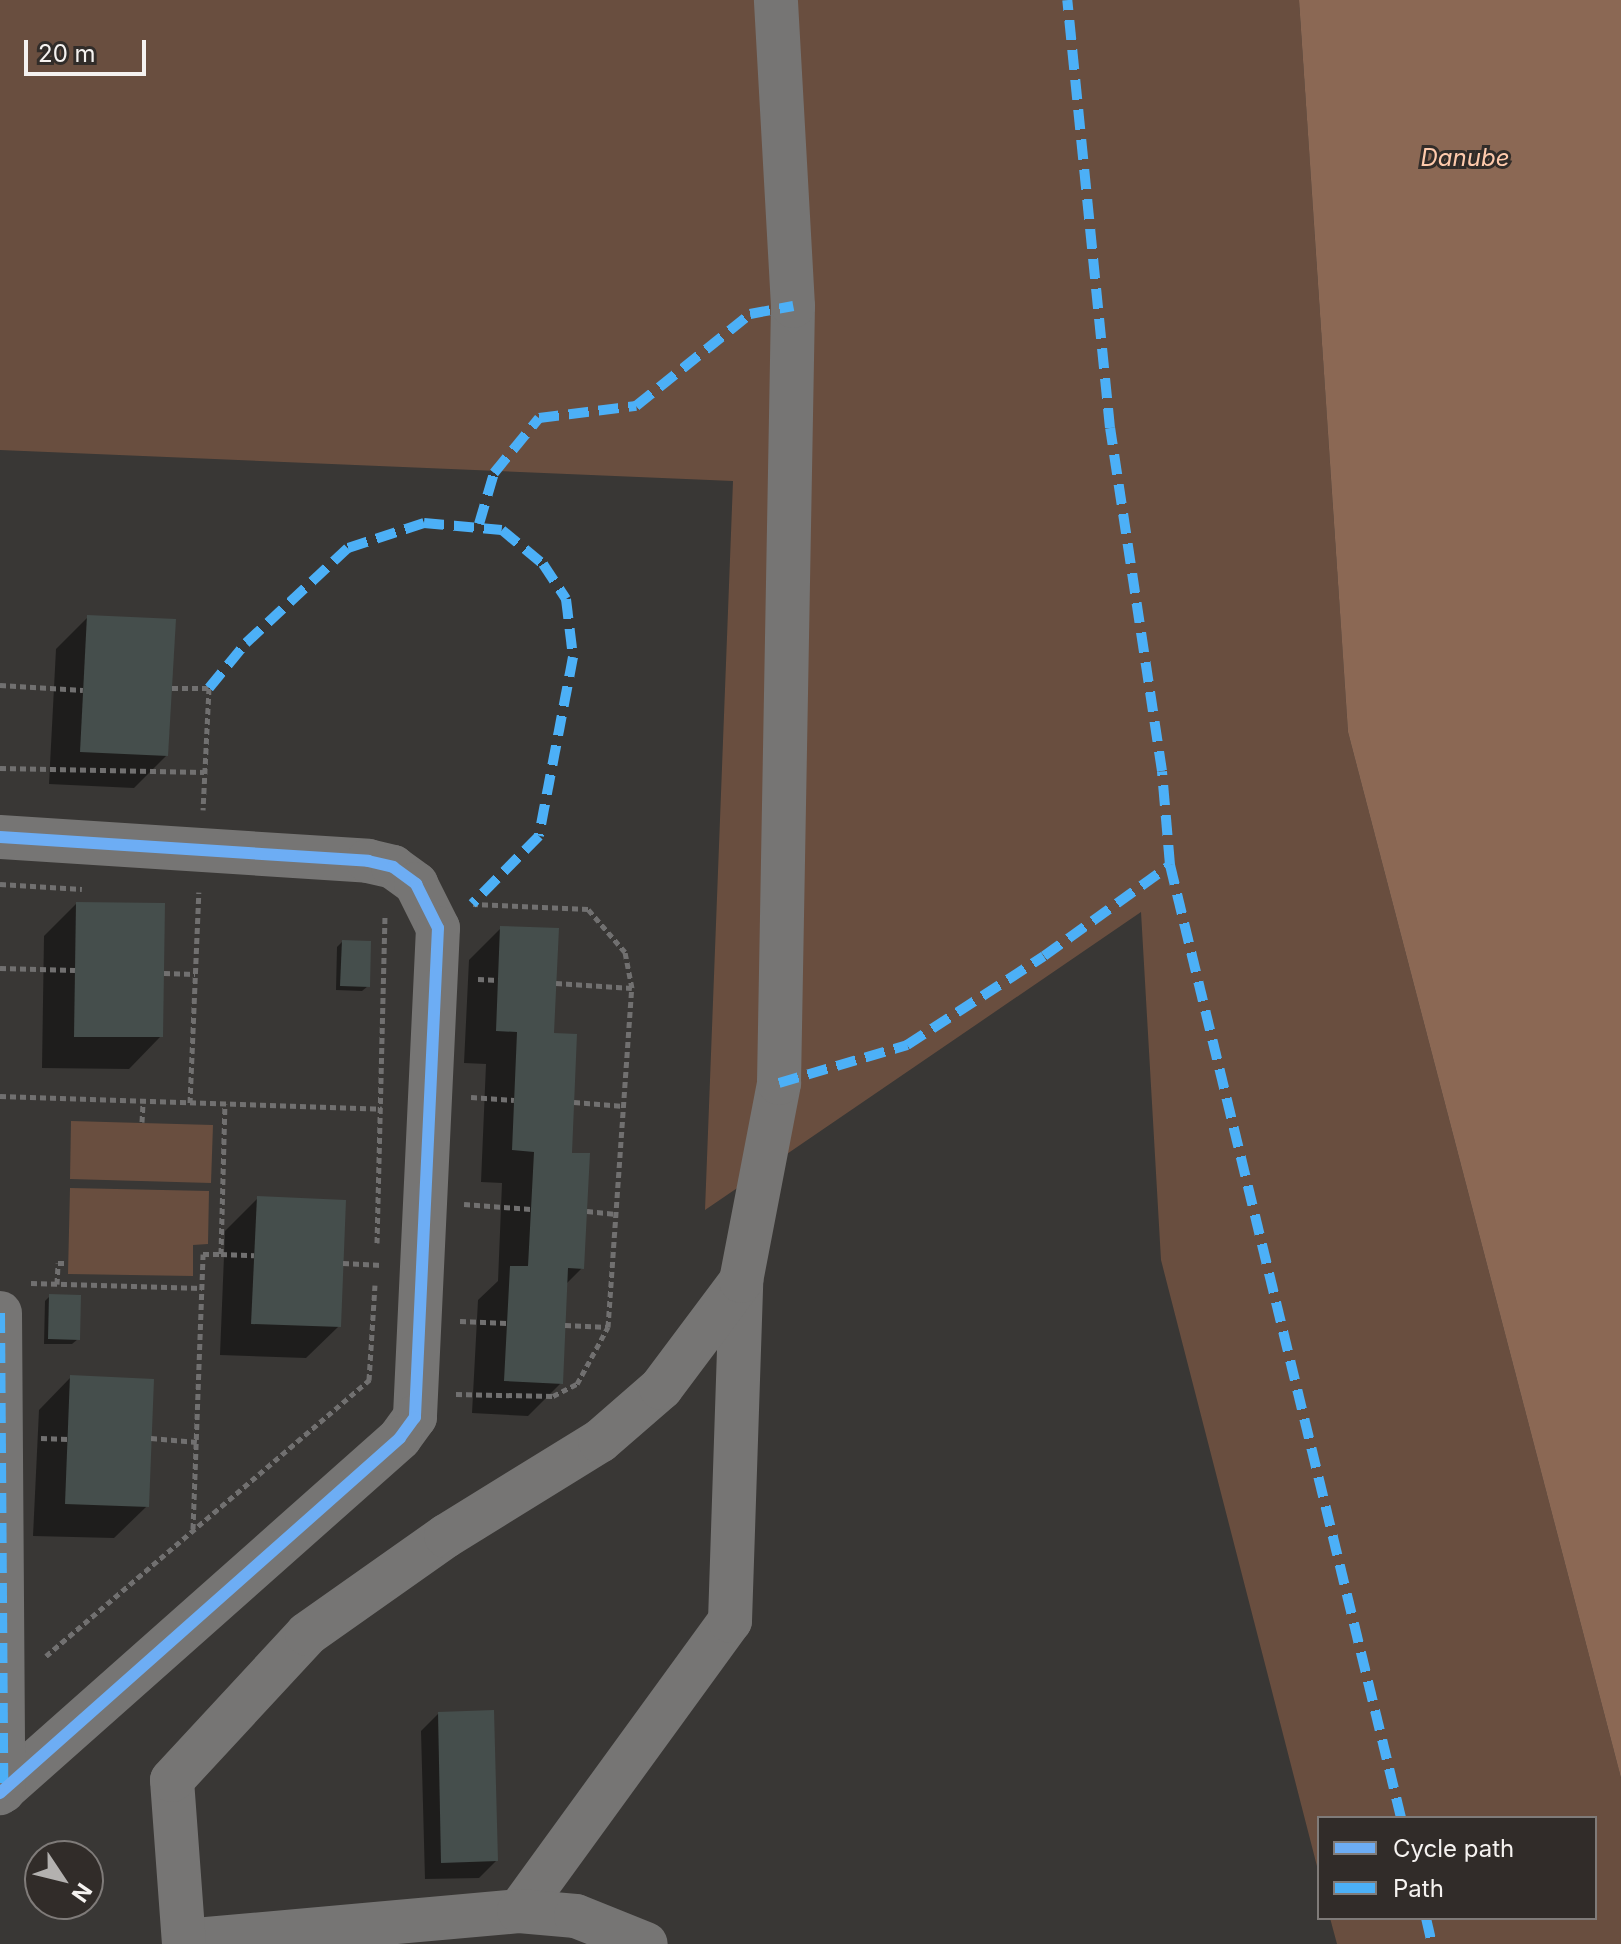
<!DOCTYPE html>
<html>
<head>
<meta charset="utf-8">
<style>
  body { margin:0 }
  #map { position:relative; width:1621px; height:1944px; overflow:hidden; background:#393735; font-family:Inter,sans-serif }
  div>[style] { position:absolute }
  .green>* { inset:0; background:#694e3f }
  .water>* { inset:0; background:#8b6854 }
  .shadow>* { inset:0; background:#0007 }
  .building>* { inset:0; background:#454e4c }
  .path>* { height:5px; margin-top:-2.5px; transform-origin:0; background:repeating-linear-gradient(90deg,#717070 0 6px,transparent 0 10px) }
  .minor>* { height:44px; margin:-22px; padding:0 22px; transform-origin:22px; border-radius:22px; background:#767574 }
  .quiet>* { height:10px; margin-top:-5px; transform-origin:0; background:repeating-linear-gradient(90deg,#4cb0f7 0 20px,transparent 0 30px) }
  .cycleway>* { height:12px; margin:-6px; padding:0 6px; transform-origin:6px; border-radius:6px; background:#6dadf4 }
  span { translate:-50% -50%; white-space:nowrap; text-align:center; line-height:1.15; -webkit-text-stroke:6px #312c29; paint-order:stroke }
  .water-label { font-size:24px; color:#fecaac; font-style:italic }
  .legend { position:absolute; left:1317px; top:1816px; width:280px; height:104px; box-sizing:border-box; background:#312c29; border:2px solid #7f7b79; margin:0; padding:10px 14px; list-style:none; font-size:24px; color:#f5f2f0 }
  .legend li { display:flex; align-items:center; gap:16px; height:40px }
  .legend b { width:40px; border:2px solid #7f7b79 }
  .north { position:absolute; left:24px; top:1840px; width:80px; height:80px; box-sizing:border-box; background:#312c29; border:2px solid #7f7b79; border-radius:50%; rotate:125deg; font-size:22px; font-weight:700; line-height:32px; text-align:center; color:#f5f2f0 }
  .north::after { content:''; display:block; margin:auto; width:28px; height:36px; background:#b3b1af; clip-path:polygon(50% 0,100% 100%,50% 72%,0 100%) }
  .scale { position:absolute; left:24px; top:40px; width:122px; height:36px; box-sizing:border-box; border:4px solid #f5f2f0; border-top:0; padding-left:10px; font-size:24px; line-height:28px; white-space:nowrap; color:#f5f2f0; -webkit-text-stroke:6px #312c29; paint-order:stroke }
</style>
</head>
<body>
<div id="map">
  <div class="green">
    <div style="clip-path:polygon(0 0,1299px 0,1348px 732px,1621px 1778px,1621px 1944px,1337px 1944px,1330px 1918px,1595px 1918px,1595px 1818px,1319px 1818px,1319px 1874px,1161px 1260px,1141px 912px,705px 1210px,733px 481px,0 450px)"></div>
    <div style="clip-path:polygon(71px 1121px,213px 1125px,211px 1183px,70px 1179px)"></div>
    <div style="clip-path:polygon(70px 1188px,209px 1191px,208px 1244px,193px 1245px,193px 1276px,68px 1274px)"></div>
  </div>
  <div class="water">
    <div style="clip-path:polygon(1299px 0,1621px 0,1621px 1778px,1348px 732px)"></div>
  </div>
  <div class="shadow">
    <div style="clip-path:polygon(88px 617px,167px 755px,134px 788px,49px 784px,56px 649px)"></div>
    <div style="clip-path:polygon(76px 904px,161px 1036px,129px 1069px,42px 1068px,44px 936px)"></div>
    <div style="clip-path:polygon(501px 928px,552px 1035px,582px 1268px,565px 1285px,561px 1383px,528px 1416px,472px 1413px,478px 1300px,498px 1281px,502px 1183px,481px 1182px,486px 1064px,464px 1063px,469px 960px)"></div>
    <div style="clip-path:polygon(342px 942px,368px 986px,362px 991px,336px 990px,337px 947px)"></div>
    <div style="clip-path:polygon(258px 1198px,339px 1326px,306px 1358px,220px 1355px,225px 1231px)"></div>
    <div style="clip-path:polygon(50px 1296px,78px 1339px,72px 1344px,44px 1344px,45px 1301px)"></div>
    <div style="clip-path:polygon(71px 1377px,147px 1506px,114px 1538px,33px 1536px,39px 1410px)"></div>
    <div style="clip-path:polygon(439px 1713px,496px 1861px,479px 1878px,425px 1879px,421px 1731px)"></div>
  </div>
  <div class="building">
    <div style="clip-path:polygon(87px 615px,176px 619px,168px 756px,80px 752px)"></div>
    <div style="clip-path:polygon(76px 902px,165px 903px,163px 1037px,74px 1037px)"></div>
    <div style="clip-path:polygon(500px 926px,559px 928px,554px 1033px,577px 1034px,572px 1153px,590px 1153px,584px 1269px,568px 1268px,563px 1384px,504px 1381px,510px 1266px,528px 1266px,534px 1152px,512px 1150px,517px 1032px,496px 1031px)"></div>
    <div style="clip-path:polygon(342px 940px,371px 941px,370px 987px,340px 986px)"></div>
    <div style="clip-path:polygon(257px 1196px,346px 1200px,341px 1327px,251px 1324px)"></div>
    <div style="clip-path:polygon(49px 1294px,81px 1295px,80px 1340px,48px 1339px)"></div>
    <div style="clip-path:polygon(70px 1375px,154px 1379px,149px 1507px,65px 1504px)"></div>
    <div style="clip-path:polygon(494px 1710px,498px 1861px,441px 1863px,438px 1712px)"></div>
  </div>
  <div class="path">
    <div style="left:0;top:685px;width:83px;rotate:3.4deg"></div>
    <div style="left:172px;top:688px;width:37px"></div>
    <div style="left:209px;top:688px;width:122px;rotate:92.8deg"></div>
    <div style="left:0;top:768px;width:204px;rotate:1.1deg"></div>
    <div style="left:0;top:884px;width:82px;rotate:3.5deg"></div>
    <div style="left:0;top:968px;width:75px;rotate:1.5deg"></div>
    <div style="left:164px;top:973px;width:31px;rotate:2deg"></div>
    <div style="left:478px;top:979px;width:20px;rotate:3deg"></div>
    <div style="left:556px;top:983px;width:76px;rotate:3.8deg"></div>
    <div style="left:0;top:1096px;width:382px;rotate:1.9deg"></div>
    <div style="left:471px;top:1097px;width:43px;rotate:4deg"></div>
    <div style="left:574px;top:1102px;width:50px;rotate:4.6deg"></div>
    <div style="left:190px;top:1103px;width:211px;rotate:-87.6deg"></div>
    <div style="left:142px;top:1122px;width:21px;rotate:-87deg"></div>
    <div style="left:464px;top:1204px;width:67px;rotate:4.3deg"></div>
    <div style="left:587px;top:1211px;width:29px;rotate:6deg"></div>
    <div style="left:377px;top:1243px;width:326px;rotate:-88.6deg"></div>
    <div style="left:221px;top:1254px;width:33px;rotate:2deg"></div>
    <div style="left:343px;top:1263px;width:39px;rotate:3deg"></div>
    <div style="left:31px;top:1283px;width:171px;rotate:1.7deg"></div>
    <div style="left:57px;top:1284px;width:21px;rotate:-87deg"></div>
    <div style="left:58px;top:1263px;width:9px"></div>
    <div style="left:460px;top:1321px;width:47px;rotate:2.4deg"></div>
    <div style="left:565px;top:1325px;width:43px;rotate:2.7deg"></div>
    <div style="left:369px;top:1380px;width:95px;rotate:-86.4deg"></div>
    <div style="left:456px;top:1394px;width:97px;rotate:1.2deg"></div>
    <div style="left:553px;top:1396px;width:27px;rotate:-27deg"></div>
    <div style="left:577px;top:1384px;width:65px;rotate:-61.5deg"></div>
    <div style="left:608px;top:1327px;width:340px;rotate:-86deg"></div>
    <div style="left:632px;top:988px;width:37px;rotate:-101deg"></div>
    <div style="left:625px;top:952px;width:57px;rotate:-130.7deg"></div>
    <div style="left:588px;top:909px;width:115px;rotate:-177.5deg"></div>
    <div style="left:41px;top:1438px;width:27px;rotate:2deg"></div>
    <div style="left:151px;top:1438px;width:46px;rotate:5deg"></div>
    <div style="left:193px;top:1529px;width:275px;rotate:-87.9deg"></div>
    <div style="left:203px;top:1254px;width:18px"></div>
    <div style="left:221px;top:1254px;width:150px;rotate:-88.5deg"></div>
    <div style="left:46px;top:1656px;width:426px;rotate:-40.5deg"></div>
  </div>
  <div class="minor">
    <div style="left:0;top:837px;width:369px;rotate:3.7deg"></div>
    <div style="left:368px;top:861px;width:26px;rotate:13deg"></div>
    <div style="left:393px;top:867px;width:29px;rotate:36deg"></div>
    <div style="left:416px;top:884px;width:49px;rotate:63.4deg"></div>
    <div style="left:438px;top:928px;width:490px;rotate:92.7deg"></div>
    <div style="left:415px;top:1417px;width:26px;rotate:126deg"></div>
    <div style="left:400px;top:1438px;width:535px;rotate:138.41deg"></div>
    <div style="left:0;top:1313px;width:478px;rotate:89.6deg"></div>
    <div style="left:519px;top:1911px;width:359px;rotate:-54deg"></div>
    <div style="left:730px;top:1621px;width:340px;rotate:-88.1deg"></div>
    <div style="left:184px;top:1941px;width:336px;rotate:-5.1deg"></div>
    <div style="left:519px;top:1911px;width:57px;rotate:5deg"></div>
    <div style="left:576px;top:1916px;width:75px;rotate:21.8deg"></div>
    <div style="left:184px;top:1944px;width:164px;rotate:-94.2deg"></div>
    <div style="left:172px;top:1780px;width:199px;rotate:-47.2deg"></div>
    <div style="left:307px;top:1634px;width:170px;rotate:-35.2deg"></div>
    <div style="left:446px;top:1536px;width:181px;rotate:-31.7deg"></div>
    <div style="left:600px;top:1441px;width:81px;rotate:-41deg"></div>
    <div style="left:661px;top:1388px;width:134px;rotate:-53.2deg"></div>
    <div style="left:741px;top:1281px;width:202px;rotate:-79.1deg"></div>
    <div style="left:779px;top:1083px;width:777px;rotate:-88.97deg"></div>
    <div style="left:793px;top:306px;width:306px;rotate:-93.2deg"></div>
  </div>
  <div class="quiet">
    <div style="left:479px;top:524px;width:53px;rotate:-73.6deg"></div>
    <div style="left:494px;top:473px;width:71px;rotate:-50.7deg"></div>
    <div style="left:539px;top:418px;width:98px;rotate:-7.1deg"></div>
    <div style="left:636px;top:406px;width:146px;rotate:-38.9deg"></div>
    <div style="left:750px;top:314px;width:44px;rotate:-10.5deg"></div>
    <div style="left:209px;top:688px;width:58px;rotate:-50.6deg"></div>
    <div style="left:246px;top:643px;width:139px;rotate:-43deg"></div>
    <div style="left:348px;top:548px;width:80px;rotate:-18.2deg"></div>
    <div style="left:424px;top:523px;width:78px;rotate:5.1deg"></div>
    <div style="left:502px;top:530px;width:53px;rotate:39.7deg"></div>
    <div style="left:543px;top:564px;width:42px;rotate:56.7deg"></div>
    <div style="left:566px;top:599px;width:58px;rotate:83.1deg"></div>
    <div style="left:573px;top:657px;width:182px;rotate:100.8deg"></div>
    <div style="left:539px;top:836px;width:95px;rotate:134.6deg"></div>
    <div style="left:1170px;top:865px;width:981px;rotate:76.37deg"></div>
    <div style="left:779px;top:1083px;width:134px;rotate:-16.5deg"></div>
    <div style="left:907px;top:1045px;width:163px;rotate:-33deg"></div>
    <div style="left:1044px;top:956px;width:155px;rotate:-35.8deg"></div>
    <div style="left:1170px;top:865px;width:94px;rotate:-94.9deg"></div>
    <div style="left:1162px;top:771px;width:347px;rotate:-98.6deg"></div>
    <div style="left:1110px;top:428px;width:430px;rotate:-95.7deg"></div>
    <div style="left:0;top:1313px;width:478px;rotate:89.6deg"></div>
    <div style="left:1426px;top:1918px;width:27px;rotate:77deg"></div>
  </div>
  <div class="cycleway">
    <div style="left:0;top:837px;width:369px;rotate:3.7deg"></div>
    <div style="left:368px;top:861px;width:26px;rotate:13deg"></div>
    <div style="left:393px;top:867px;width:29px;rotate:36deg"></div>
    <div style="left:416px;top:884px;width:49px;rotate:63.4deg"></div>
    <div style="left:438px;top:928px;width:490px;rotate:92.7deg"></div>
    <div style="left:415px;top:1417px;width:26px;rotate:126deg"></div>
    <div style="left:400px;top:1438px;width:535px;rotate:138.41deg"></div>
  </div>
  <div class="water-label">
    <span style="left:1465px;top:158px">Danube</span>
  </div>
  <ul class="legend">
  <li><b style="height:10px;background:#6dadf4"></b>Cycle path</li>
  <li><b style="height:10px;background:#4cb0f7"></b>Path</li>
  </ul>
  <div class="north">N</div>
  <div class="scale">20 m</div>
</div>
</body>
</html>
